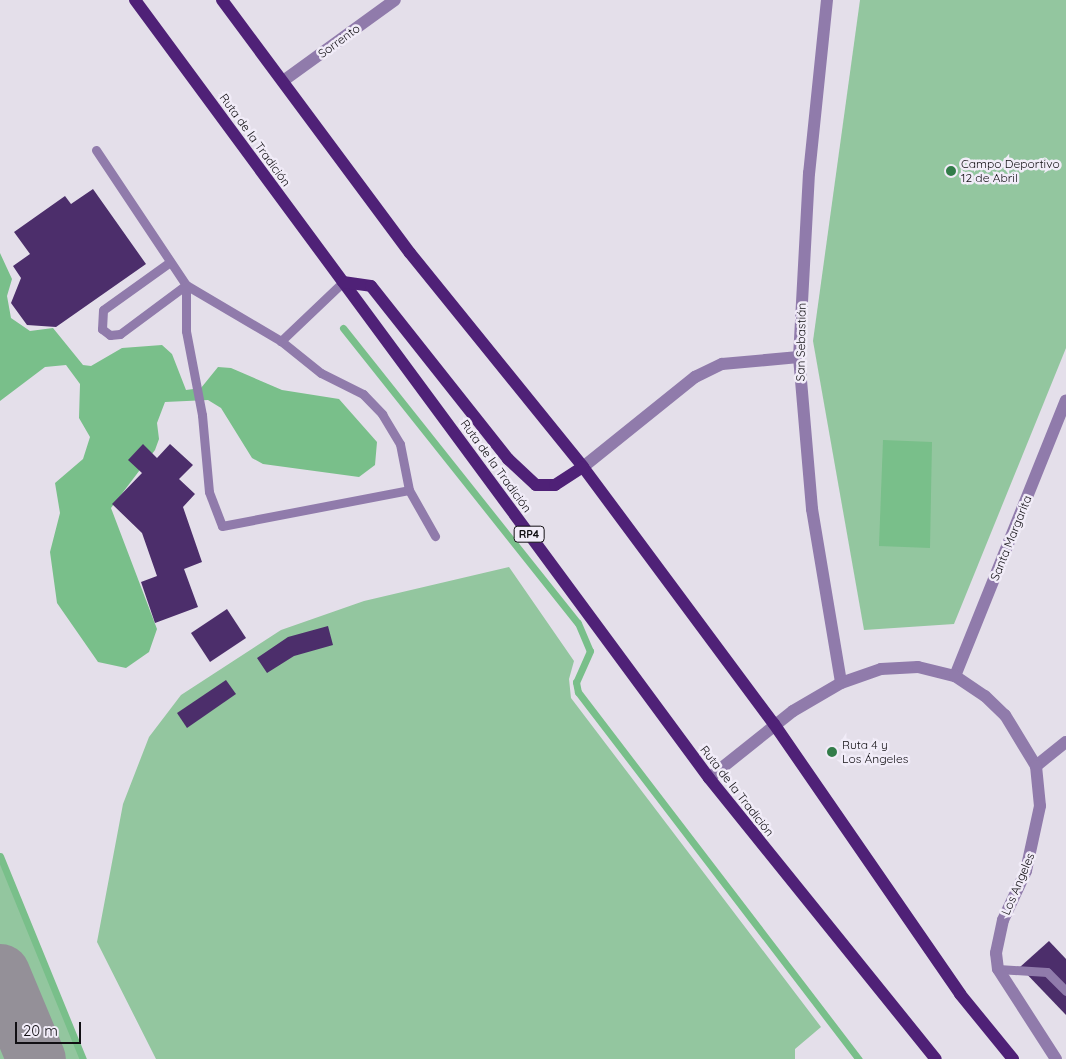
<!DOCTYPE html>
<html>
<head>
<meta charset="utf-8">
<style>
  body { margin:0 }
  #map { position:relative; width:1066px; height:1059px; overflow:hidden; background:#e4dfea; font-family:Quicksand,sans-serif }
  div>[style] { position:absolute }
  .green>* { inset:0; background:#93c69f }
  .water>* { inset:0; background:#79bf8a }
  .stream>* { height:7px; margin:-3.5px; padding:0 3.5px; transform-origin:3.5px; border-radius:3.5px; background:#79bf8a }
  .taxiway>* { height:59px; margin:-29.5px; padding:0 29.5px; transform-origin:29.5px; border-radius:29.5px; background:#949098 }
  .building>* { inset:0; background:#4c2e6b }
  .service>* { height:9px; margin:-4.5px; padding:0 4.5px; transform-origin:4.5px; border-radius:4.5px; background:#907bab }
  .minor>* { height:12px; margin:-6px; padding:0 6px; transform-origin:6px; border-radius:6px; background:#907bab }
  .primary>* { height:12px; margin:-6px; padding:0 6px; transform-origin:6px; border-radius:6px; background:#4f2177 }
  .dots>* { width:14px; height:14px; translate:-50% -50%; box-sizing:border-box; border:2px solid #f1ecf8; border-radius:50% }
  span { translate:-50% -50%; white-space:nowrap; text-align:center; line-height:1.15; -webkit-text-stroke:5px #f1ecf8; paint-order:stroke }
  .shield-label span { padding:1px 4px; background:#f1ecf8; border:1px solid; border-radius:4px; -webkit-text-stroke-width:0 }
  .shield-label { font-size:11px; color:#110f13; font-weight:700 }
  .street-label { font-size:12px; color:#110f13 }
  .poi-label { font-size:12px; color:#110f13 }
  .left { translate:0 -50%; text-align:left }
  .scale { position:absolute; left:15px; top:1022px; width:66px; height:22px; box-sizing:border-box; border:2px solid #110f13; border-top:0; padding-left:6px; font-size:15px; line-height:18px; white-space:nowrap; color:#110f13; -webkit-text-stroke:4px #f1ecf8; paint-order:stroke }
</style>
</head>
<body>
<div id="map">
  <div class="green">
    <div style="clip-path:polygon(860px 0,1066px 0,1066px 348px,954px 624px,864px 630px,813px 341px)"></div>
    <div style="clip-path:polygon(509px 567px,574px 661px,569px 679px,571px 698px,821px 1027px,795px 1049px,795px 1059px,156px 1059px,97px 942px,123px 804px,149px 737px,181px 695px,281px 630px,364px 601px)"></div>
    <div style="clip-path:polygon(0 856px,50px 973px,83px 1059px,0 1059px)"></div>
  </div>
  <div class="water">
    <div style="clip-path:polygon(0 253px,12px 279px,7px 296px,11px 318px,30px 331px,53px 328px,83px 365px,91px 366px,122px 348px,162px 345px,172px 354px,186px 390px,201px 388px,218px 367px,231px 368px,282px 390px,339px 399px,377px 442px,375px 465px,359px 477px,263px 464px,252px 458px,221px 408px,208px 400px,165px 402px,157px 423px,159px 439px,155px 450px,111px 508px,157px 629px,149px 652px,126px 668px,98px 662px,57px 603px,50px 552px,60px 513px,55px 483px,83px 459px,90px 437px,79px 418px,80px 384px,66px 365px,45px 367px,0 401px)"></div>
    <div style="clip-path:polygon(883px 440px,932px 442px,930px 548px,879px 546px)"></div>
  </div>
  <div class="stream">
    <div style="left:343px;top:328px;width:377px;rotate:51.5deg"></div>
    <div style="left:578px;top:623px;width:30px;rotate:67deg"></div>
    <div style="left:590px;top:651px;width:34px;rotate:114deg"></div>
    <div style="left:576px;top:682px;width:10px;rotate:79deg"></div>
    <div style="left:578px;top:692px;width:462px;rotate:52.6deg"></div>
    <div style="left:0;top:856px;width:219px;rotate:67.8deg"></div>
  </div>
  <div class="taxiway">
    <div style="left:0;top:973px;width:93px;rotate:67.3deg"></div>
  </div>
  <div class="building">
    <div style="clip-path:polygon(93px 189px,146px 264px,56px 327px,27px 325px,11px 303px,21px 278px,13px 266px,30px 254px,14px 232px,65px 196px,71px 204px)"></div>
    <div style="clip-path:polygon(143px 444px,157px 458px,170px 444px,193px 465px,179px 479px,195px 494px,183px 507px,202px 562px,184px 569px,198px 607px,155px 623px,141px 582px,157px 576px,142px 533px,112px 504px,142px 473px,128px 460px)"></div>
    <div style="clip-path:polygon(227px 609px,246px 638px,210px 662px,191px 633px)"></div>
    <div style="clip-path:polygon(328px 626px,333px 645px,294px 656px,267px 673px,257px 658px,288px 637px)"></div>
    <div style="clip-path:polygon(226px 680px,236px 694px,187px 728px,177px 713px)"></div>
    <div style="clip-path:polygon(1049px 941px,1066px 959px,1066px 1015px,1020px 967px)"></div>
  </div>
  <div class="service">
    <div style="left:96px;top:150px;width:162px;rotate:56.3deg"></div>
    <div style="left:186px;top:285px;width:110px;rotate:30.5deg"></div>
    <div style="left:170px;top:262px;width:82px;rotate:144.4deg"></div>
    <div style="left:103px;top:310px;width:19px;rotate:93deg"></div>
    <div style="left:102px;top:329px;width:10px;rotate:37deg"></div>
    <div style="left:110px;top:335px;width:10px;rotate:-6deg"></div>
    <div style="left:120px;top:334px;width:82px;rotate:-36.6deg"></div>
    <div style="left:343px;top:282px;width:86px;rotate:136.4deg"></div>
    <div style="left:281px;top:341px;width:51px;rotate:38.7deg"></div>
    <div style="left:321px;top:373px;width:47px;rotate:26.6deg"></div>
    <div style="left:363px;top:394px;width:28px;rotate:46deg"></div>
    <div style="left:382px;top:414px;width:35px;rotate:59deg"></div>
    <div style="left:400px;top:444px;width:47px;rotate:78.9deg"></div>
    <div style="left:409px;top:490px;width:53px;rotate:60.5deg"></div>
    <div style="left:186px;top:285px;width:46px;rotate:90deg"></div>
    <div style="left:186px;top:331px;width:86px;rotate:79.2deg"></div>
    <div style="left:202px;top:415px;width:77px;rotate:84.8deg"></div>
    <div style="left:209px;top:492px;width:36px;rotate:69deg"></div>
    <div style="left:222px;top:526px;width:190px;rotate:-10.9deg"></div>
    <div style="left:998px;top:969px;width:49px;rotate:3.5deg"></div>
    <div style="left:1047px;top:972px;width:27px;rotate:45deg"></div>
  </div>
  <div class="minor">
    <div style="left:827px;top:0;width:174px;rotate:95.9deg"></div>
    <div style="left:809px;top:173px;width:184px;rotate:93.1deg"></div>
    <div style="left:799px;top:357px;width:153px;rotate:85.1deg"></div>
    <div style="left:812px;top:509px;width:176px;rotate:80.5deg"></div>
    <div style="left:283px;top:81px;width:138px;rotate:-35.9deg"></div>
    <div style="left:583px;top:467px;width:144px;rotate:-38.8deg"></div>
    <div style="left:695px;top:377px;width:30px;rotate:-26deg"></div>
    <div style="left:722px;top:364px;width:77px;rotate:-5.2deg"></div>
    <div style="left:955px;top:676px;width:297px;rotate:-68.1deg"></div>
    <div style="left:1036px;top:766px;width:38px;rotate:-39deg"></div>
    <div style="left:709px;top:778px;width:107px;rotate:-38.6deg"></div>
    <div style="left:793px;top:711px;width:56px;rotate:-30.3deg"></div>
    <div style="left:841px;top:683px;width:42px;rotate:-19.3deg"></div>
    <div style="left:881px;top:669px;width:37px;rotate:-3deg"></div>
    <div style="left:918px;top:667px;width:38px;rotate:14deg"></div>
    <div style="left:955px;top:676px;width:36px;rotate:34deg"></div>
    <div style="left:985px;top:696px;width:28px;rotate:44deg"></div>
    <div style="left:1005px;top:715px;width:60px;rotate:58.7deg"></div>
    <div style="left:1036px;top:766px;width:40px;rotate:84.3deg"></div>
    <div style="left:1040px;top:806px;width:66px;rotate:102.2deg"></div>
    <div style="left:1026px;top:871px;width:54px;rotate:115.1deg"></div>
    <div style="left:1003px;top:920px;width:34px;rotate:102deg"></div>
    <div style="left:996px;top:953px;width:16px;rotate:83deg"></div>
    <div style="left:998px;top:969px;width:107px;rotate:57.2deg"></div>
  </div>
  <div class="primary">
    <div style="left:135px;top:0;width:967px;rotate:53.58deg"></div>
    <div style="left:709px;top:778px;width:361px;rotate:51.1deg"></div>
    <div style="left:222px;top:0;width:315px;rotate:53.4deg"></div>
    <div style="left:410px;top:253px;width:275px;rotate:51deg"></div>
    <div style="left:583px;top:467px;width:320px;rotate:53.4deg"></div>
    <div style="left:774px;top:724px;width:328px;rotate:55.4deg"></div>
    <div style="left:960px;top:994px;width:84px;rotate:50.8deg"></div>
    <div style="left:343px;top:282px;width:28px;rotate:8deg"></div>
    <div style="left:371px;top:286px;width:221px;rotate:51.6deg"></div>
    <div style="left:508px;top:459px;width:38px;rotate:43deg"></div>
    <div style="left:536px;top:485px;width:19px"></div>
    <div style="left:555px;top:485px;width:33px;rotate:-33deg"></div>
  </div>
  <div class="dots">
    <div style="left:951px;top:171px;background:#327c49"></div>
    <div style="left:832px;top:752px;background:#327c49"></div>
  </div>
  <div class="shield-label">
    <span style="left:529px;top:534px">RP4</span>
  </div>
  <div class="street-label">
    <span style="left:339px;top:41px;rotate:-36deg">Sorrento</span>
    <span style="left:255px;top:140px;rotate:54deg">Ruta de la Tradición</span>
    <span style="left:801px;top:342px;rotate:-89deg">San Sebastián</span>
    <span style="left:496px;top:466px;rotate:54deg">Ruta de la Tradición</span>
    <span style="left:1011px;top:538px;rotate:-68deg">Santa Margarita</span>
    <span style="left:737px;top:791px;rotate:52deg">Ruta de la Tradición</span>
    <span style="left:1018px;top:884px;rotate:-67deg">Los Angeles</span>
  </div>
  <div class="poi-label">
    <span class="left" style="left:961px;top:171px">Campo Deportivo<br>12 de Abril</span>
    <span class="left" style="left:842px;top:752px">Ruta 4 y<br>Los Ángeles</span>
  </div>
  <div class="scale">20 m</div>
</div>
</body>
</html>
